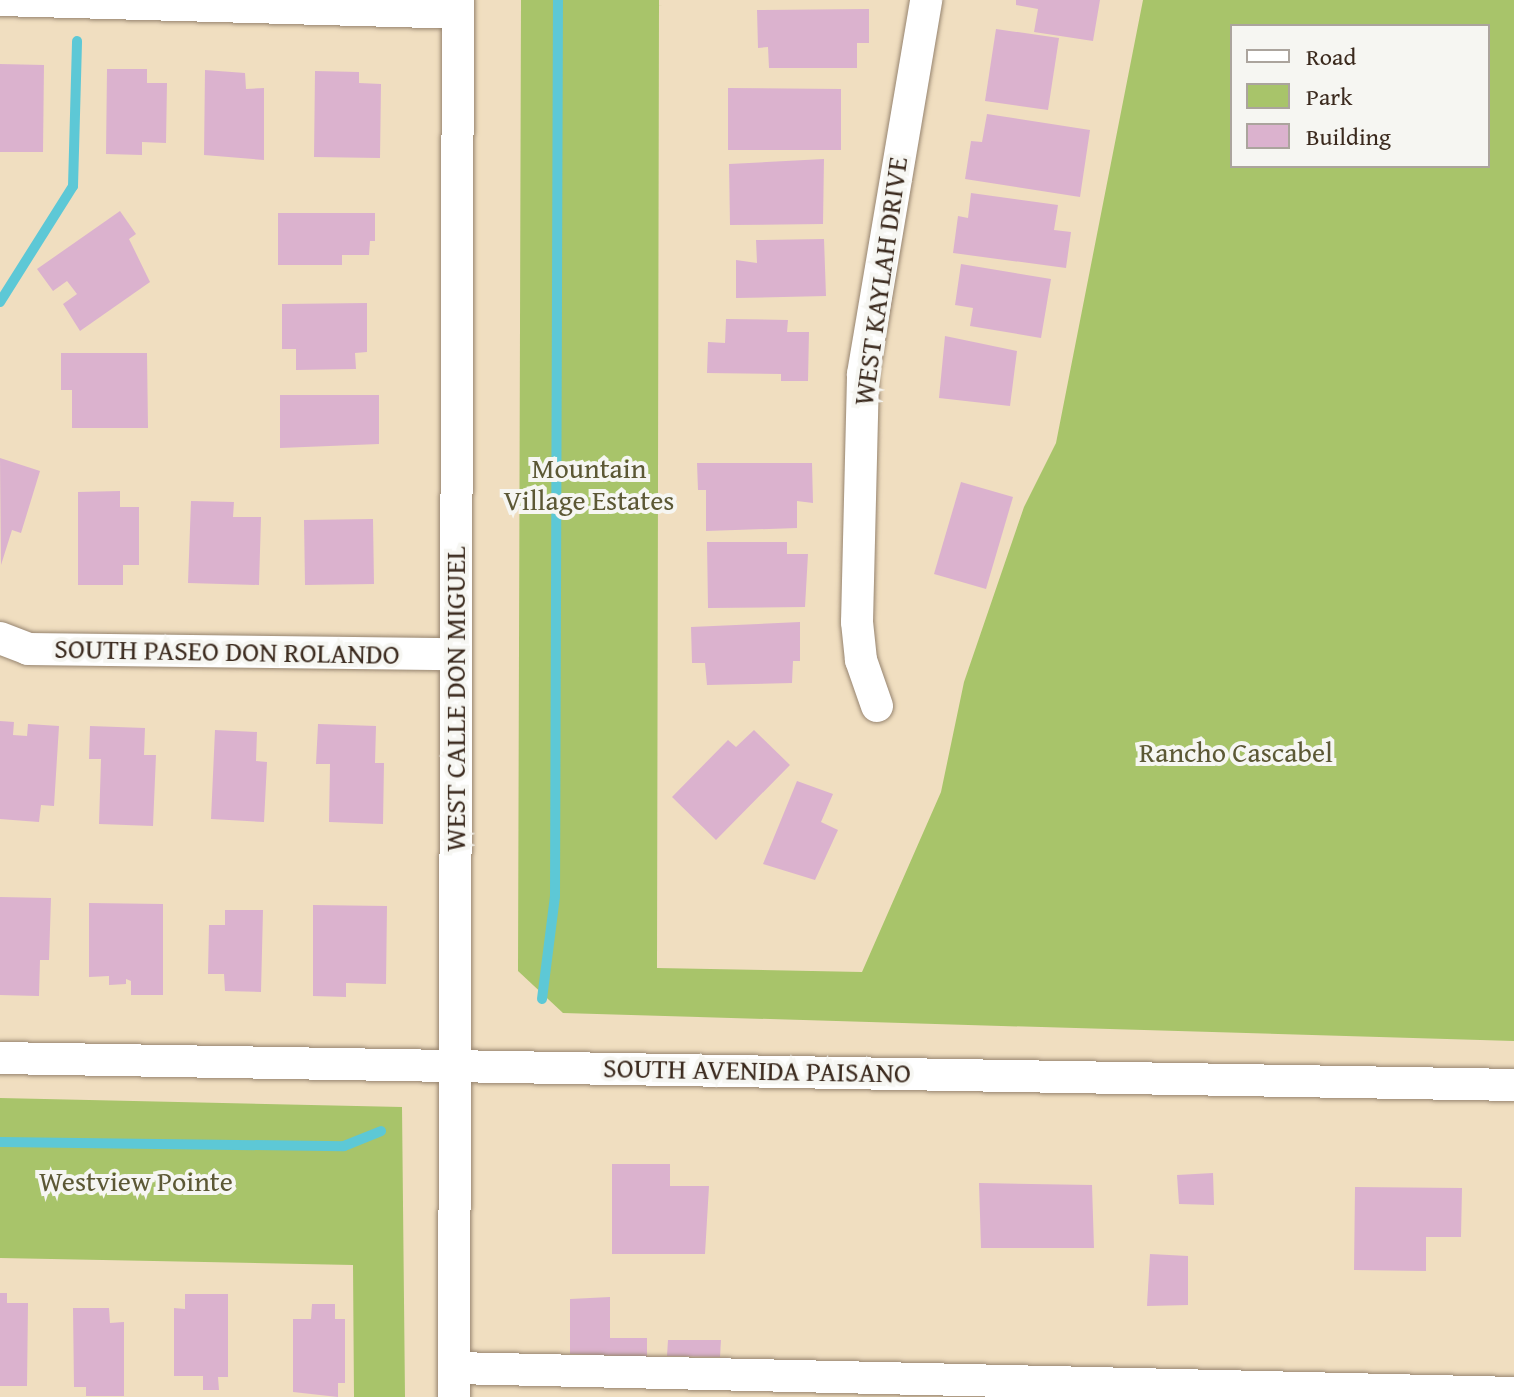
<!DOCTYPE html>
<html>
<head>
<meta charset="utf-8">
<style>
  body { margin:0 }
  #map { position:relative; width:1514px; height:1397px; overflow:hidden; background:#f0dec0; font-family:"Gentium Book Plus",serif }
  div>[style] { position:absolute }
  .green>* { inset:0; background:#a8c46a }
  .stream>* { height:10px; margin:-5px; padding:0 5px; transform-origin:5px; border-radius:5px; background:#5dc8d6 }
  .building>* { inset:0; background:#dbb2ce }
  .roads { filter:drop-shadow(0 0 2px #96846f) drop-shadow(0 0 2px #96846f) }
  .minor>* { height:32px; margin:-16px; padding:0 16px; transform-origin:16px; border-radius:16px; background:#fff }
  span { translate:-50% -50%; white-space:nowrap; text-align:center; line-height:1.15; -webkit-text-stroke:8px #f6f6f2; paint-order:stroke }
  .street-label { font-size:28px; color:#3b2a1e }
  .park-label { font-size:28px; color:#5c5835 }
  .legend { position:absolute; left:1230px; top:24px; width:260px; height:144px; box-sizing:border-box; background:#f6f6f2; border:2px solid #aba49d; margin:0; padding:10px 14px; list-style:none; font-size:24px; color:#3b2a1e }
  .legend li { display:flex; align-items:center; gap:16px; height:40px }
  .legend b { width:40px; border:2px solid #aba49d }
</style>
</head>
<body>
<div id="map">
  <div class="green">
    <div style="clip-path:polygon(evenodd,521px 0,659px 0,657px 968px,862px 972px,941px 792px,964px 682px,1024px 507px,1056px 443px,1143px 0,1514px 0,1514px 1041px,563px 1013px,518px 971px,521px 0,1232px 26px,1488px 26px,1488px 166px,1232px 166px,1232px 26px)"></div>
    <div style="clip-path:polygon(0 1098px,402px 1107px,405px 1397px,354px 1397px,353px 1265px,0 1258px)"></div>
  </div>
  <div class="stream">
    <div style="left:0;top:302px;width:137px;rotate:-57.8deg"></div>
    <div style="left:73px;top:186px;width:145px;rotate:-88.4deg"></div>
    <div style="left:542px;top:999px;width:104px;rotate:-82.8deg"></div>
    <div style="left:555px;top:896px;width:896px;rotate:-89.81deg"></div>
    <div style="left:0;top:1142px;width:344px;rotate:0.7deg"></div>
    <div style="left:344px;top:1146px;width:40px;rotate:-22deg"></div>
  </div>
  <div class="building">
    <div style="clip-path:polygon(1016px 0,1100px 0,1093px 41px,1034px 32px,1038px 9px,1016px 5px)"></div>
    <div style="clip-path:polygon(869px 9px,869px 43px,857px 43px,857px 68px,769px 68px,768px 47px,758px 48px,757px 10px)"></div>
    <div style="clip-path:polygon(996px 29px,1059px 38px,1048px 110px,985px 101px)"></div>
    <div style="clip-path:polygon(0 64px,44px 65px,43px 152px,0 152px)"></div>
    <div style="clip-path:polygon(107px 69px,147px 69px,147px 83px,167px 83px,166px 143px,142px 142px,142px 155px,106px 154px)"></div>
    <div style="clip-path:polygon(205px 70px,245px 73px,246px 89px,264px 88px,264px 160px,204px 155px)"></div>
    <div style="clip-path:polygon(315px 71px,359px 72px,359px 83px,381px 84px,380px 158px,314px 157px)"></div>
    <div style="clip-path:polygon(728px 88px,841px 89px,841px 150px,728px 150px)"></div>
    <div style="clip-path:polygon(987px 114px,1090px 130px,1080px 197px,965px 179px,971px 141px,982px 142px)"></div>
    <div style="clip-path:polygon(824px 159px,823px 224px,730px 225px,729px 164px)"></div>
    <div style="clip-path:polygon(971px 193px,1058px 205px,1054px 230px,1071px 232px,1066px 268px,953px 253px,958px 216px,968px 218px)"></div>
    <div style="clip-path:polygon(120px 211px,136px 234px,129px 239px,150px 282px,80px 331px,63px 304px,77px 294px,67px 281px,53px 291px,37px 269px)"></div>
    <div style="clip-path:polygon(278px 213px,375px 213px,375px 241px,370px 241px,369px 255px,342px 255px,342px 265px,278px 265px)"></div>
    <div style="clip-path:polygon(824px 239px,826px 296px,736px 298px,736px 260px,757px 263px,756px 240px)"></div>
    <div style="clip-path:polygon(961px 264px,1051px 279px,1041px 338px,970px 326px,973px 308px,955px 305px)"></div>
    <div style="clip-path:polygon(367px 303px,367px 352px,355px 353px,356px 369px,296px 370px,296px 349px,282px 349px,282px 304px)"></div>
    <div style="clip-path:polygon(726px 319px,788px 320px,787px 332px,809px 332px,808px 381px,781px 381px,781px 374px,707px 373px,708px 342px,725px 343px)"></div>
    <div style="clip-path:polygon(945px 336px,1017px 351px,1010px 406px,939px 398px)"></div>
    <div style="clip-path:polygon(61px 353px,147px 353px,148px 428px,72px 428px,72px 390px,61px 390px)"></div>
    <div style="clip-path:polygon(280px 395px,379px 395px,379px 444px,280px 448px)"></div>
    <div style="clip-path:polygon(0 458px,40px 471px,21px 533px,12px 530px,1px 565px)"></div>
    <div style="clip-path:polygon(697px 463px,812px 463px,813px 503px,797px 501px,797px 528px,706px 531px,706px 490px,698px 490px)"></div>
    <div style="clip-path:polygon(961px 482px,1013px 497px,986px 589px,934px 574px)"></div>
    <div style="clip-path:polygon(120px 491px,120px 507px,139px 507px,139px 565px,123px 565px,123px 585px,78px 585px,78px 492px)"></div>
    <div style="clip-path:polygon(191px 501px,234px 502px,233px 517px,261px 517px,259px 585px,188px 583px)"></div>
    <div style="clip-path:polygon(373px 519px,374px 584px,305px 585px,304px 520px)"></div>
    <div style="clip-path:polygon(707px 542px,787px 542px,787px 554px,808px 554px,805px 607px,708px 608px)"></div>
    <div style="clip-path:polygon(800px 622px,800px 661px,793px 661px,792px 683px,707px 685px,705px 663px,692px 663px,691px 627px)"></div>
    <div style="clip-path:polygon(0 721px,14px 722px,13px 735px,27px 736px,28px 724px,59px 726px,54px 806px,41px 805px,39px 822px,0 819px)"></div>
    <div style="clip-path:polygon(318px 724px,376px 726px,375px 763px,384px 763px,383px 824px,329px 822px,330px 764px,316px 764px)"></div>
    <div style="clip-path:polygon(90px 726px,145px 728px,144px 755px,156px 755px,153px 826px,99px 824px,101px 759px,89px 759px)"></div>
    <div style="clip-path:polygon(215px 730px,257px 732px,256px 761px,267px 762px,264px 822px,211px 819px)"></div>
    <div style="clip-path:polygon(754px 730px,790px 765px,716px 840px,672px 797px,728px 740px,736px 747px)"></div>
    <div style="clip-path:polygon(797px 781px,833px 794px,821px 822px,838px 830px,815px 880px,763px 864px)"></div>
    <div style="clip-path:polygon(0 897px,51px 898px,49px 960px,40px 960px,39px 996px,0 995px)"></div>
    <div style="clip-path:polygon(89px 903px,163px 904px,163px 995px,131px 995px,131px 981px,126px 979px,126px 984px,109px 985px,109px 976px,89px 977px)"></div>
    <div style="clip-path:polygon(313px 905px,387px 906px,386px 984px,346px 983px,346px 997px,313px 996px)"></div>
    <div style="clip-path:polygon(225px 910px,263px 910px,261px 992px,225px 991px,224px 974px,208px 974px,209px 925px,225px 925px)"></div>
    <div style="clip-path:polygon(612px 1164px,670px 1164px,670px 1186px,709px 1186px,705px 1254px,612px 1254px)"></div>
    <div style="clip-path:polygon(1213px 1173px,1214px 1205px,1179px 1204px,1177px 1175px)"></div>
    <div style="clip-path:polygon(979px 1183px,1092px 1185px,1094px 1248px,981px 1248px)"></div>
    <div style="clip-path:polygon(1355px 1187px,1462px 1188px,1461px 1237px,1426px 1237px,1426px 1271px,1354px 1270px)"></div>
    <div style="clip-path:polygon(1150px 1254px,1188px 1256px,1188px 1305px,1147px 1306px)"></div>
    <div style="clip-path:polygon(0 1293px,7px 1293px,7px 1303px,28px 1303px,27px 1386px,0 1386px)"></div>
    <div style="clip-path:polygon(185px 1294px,228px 1294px,228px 1377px,218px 1377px,219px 1390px,203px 1390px,203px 1376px,174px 1376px,174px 1308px,185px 1309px)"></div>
    <div style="clip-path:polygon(610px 1297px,610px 1338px,647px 1338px,647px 1357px,570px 1354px,570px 1299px)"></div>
    <div style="clip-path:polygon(312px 1304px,335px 1304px,335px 1319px,345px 1319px,345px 1383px,338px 1383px,338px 1397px,293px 1392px,293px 1319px,311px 1319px)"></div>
    <div style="clip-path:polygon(73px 1308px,109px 1308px,110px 1323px,124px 1322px,124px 1396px,86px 1396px,86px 1387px,74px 1387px)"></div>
    <div style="clip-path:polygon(668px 1340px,721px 1340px,720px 1357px,667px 1356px)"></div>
  </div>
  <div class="roads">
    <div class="minor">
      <div style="left:0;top:0;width:458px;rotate:1.6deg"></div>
      <div style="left:0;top:638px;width:30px;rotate:21deg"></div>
      <div style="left:28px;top:649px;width:427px;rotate:0.7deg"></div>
      <div style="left:877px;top:706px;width:49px;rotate:-109.2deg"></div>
      <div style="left:861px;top:660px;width:38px;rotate:-96deg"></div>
      <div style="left:857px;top:622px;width:248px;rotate:-88.6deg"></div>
      <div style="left:863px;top:374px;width:379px;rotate:-80.4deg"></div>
      <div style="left:0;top:1058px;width:1514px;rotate:1.02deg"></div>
      <div style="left:455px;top:1368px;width:1059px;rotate:1.35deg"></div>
      <div style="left:454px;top:1397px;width:1397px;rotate:-89.84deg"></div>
    </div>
  </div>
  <div class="street-label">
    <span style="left:880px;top:281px;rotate:-82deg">WEST KAYLAH DRIVE</span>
    <span style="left:227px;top:651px;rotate:1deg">SOUTH PASEO DON ROLANDO</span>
    <span style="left:455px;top:699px;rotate:-90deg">WEST CALLE DON MIGUEL</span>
    <span style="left:757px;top:1070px;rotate:1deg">SOUTH AVENIDA PAISANO</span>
  </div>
  <div class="park-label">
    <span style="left:589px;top:484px">Mountain<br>Village Estates</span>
    <span style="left:1236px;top:752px">Rancho Cascabel</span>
    <span style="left:136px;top:1181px">Westview Pointe</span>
  </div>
  <ul class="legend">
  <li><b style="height:10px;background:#fff"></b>Road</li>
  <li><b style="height:22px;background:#a8c46a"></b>Park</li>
  <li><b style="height:22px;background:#dbb2ce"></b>Building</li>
  </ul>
</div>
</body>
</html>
